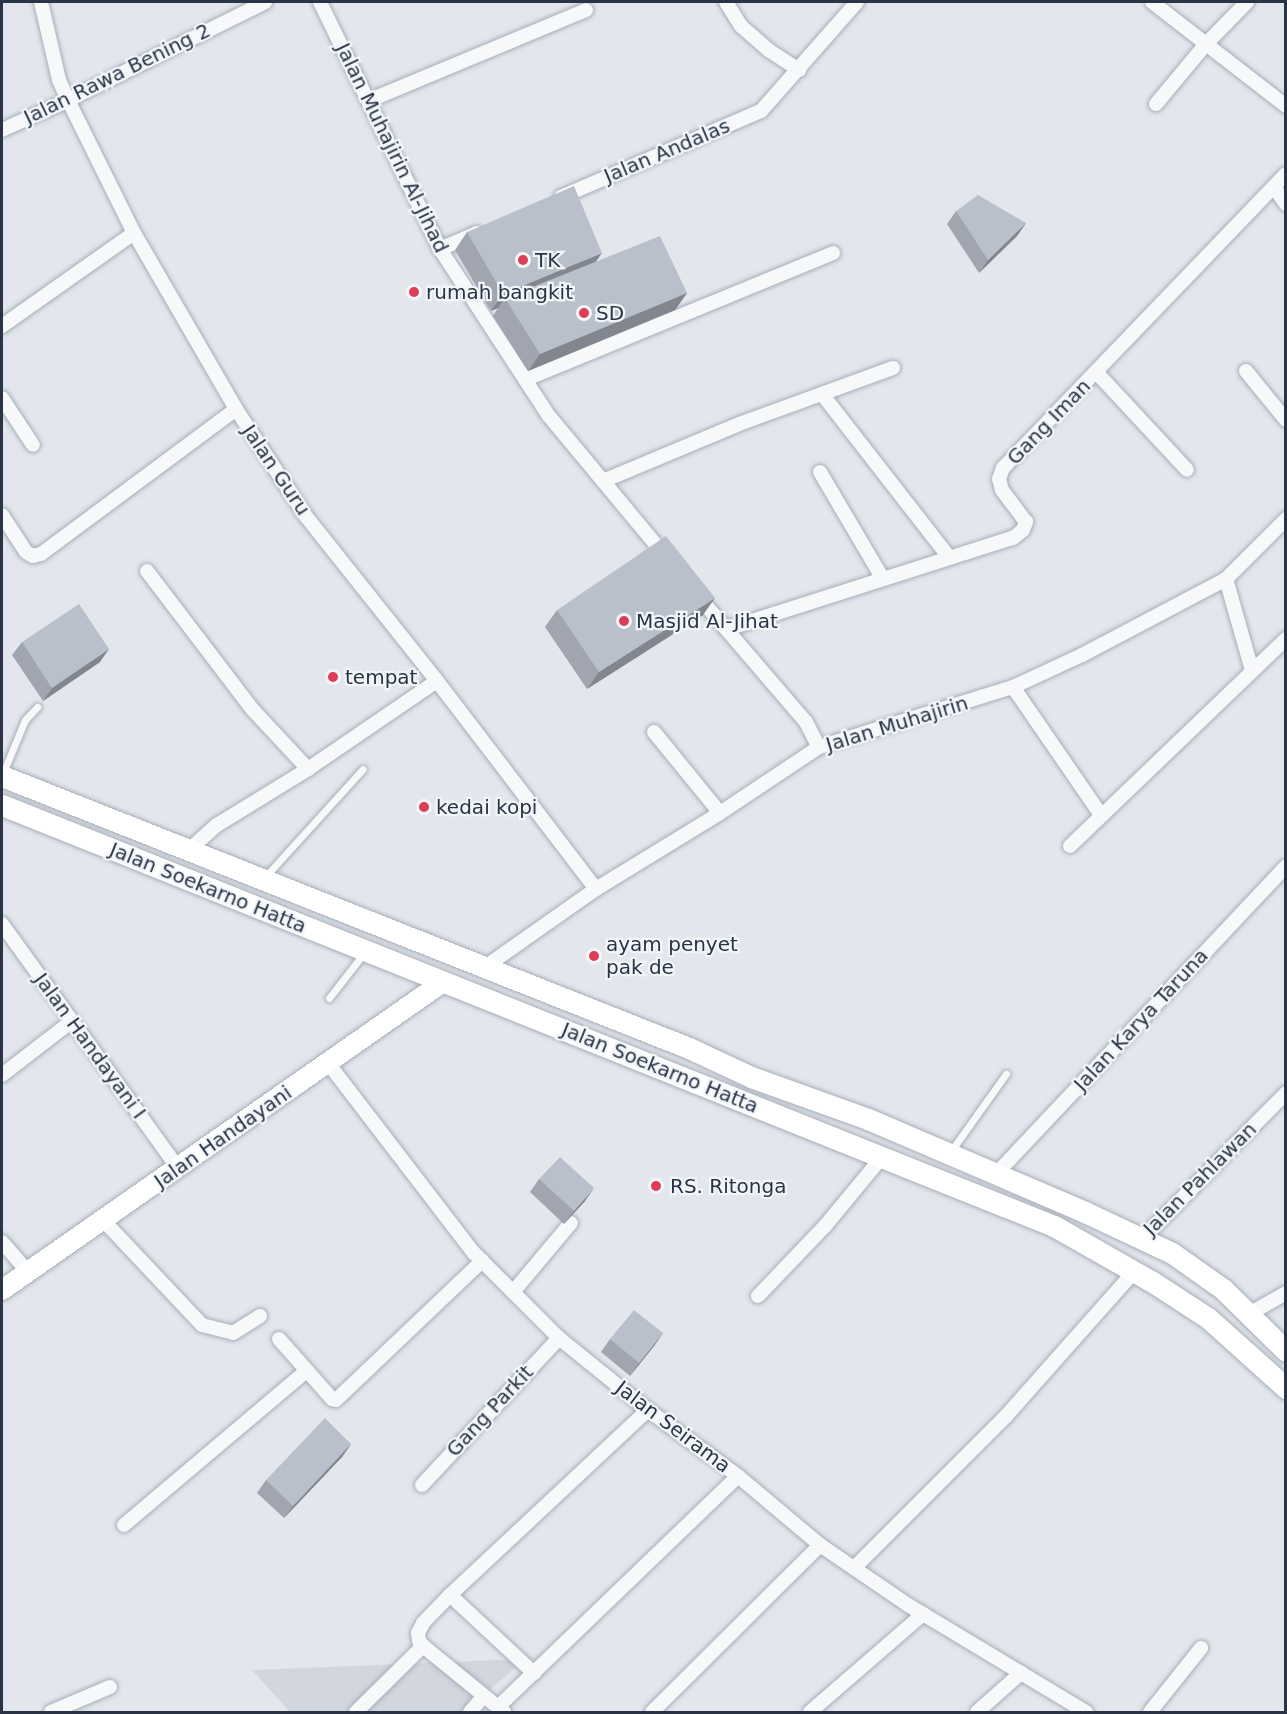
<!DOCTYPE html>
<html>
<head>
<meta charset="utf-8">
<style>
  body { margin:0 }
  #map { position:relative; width:1287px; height:1714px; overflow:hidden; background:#e3e7ed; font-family:"DejaVu Sans",sans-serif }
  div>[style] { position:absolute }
  .built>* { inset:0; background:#d1d6df }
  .roads { filter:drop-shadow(0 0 2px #a7aeb8) drop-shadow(0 0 2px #a7aeb8) }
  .lane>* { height:7px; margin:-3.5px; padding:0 3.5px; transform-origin:3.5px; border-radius:3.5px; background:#f6f8fa }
  .street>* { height:14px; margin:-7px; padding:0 7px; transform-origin:7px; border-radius:7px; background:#f6f8fa }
  .secondary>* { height:20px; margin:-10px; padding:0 10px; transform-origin:10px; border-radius:10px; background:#fff }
  .primary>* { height:21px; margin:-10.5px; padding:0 10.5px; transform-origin:10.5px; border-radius:10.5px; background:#fff }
  .wall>* { inset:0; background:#a0a5af }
  .shaded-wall>* { inset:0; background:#82868e }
  .building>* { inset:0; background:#bac0cb }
  .dots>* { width:16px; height:16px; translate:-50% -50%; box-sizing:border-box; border:3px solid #f3f6f9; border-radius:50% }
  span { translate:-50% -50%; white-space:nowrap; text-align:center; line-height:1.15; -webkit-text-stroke:4.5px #f3f6f9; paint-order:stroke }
  .street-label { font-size:20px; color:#293447 }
  .poi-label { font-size:20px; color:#293447 }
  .left { translate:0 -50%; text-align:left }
  .frame { position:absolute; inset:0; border:3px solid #293447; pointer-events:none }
</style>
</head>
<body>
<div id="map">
  <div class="built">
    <div style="clip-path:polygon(525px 1659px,465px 1712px,290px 1712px,252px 1670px)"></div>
  </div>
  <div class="roads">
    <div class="lane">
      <div style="left:3px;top:773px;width:57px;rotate:-67.5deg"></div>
      <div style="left:25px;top:720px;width:18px;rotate:-47deg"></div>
      <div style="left:264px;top:878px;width:147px;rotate:-47.8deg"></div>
      <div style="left:329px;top:998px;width:57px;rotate:-52.1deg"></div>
      <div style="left:951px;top:1151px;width:95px;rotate:-54.5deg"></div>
    </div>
    <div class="street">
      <div style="left:41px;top:2px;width:80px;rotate:77deg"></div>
      <div style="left:59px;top:80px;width:22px;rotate:66deg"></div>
      <div style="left:68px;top:100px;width:148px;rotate:63.6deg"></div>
      <div style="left:134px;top:233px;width:203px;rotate:59.9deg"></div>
      <div style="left:236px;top:409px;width:126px;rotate:56.9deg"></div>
      <div style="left:305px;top:515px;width:212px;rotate:51.5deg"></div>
      <div style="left:437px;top:681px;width:262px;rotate:52.6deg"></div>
      <div style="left:320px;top:2px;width:275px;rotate:64.1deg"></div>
      <div style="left:440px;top:249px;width:199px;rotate:56.9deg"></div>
      <div style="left:549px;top:416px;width:183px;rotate:50.3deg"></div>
      <div style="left:726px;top:2px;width:28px;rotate:58deg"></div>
      <div style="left:741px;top:26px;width:38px;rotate:41deg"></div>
      <div style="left:770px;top:51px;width:35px;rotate:33deg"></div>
      <div style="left:1152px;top:2px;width:170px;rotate:37.8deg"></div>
      <div style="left:370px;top:100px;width:234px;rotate:-22.6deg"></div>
      <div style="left:1156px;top:104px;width:78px;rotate:-50.2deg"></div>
      <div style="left:1206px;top:44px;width:59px;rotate:-45.7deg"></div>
      <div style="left:2px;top:130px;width:72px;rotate:-24.4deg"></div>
      <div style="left:68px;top:100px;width:220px;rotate:-26.4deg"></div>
      <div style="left:1274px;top:187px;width:21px;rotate:55deg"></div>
      <div style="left:561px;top:197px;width:218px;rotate:-23.3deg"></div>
      <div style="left:761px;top:111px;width:145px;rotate:-48.6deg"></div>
      <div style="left:440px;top:249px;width:40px;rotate:-23.4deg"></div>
      <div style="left:2px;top:326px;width:161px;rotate:-35.2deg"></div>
      <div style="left:1246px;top:371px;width:63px;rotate:50.8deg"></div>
      <div style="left:1097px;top:373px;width:132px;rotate:47.1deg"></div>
      <div style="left:526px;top:379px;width:332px;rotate:-22.3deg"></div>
      <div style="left:822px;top:394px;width:207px;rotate:52.1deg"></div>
      <div style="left:2px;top:398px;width:56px;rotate:56.6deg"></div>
      <div style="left:820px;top:472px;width:124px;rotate:59.5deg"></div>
      <div style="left:603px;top:481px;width:147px;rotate:-22.7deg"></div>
      <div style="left:739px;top:424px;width:164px;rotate:-20deg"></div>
      <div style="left:2px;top:515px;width:44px;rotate:57deg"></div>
      <div style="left:26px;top:552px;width:8px;rotate:30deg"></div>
      <div style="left:33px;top:556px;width:8px;rotate:-14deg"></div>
      <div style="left:41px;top:554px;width:243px;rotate:-36.6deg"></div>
      <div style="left:147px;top:571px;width:175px;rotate:52.7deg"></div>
      <div style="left:253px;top:710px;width:81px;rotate:47deg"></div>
      <div style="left:1226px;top:579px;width:95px;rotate:74.1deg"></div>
      <div style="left:697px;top:595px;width:167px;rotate:49.4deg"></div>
      <div style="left:806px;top:722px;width:28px;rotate:63deg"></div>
      <div style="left:727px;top:629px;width:300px;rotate:-17.7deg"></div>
      <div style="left:1013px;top:538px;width:13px;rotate:-39deg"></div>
      <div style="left:1023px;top:530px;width:9px;rotate:-69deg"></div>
      <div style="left:1026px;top:522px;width:40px;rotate:-127deg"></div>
      <div style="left:1002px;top:490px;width:11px;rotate:-105deg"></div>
      <div style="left:999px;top:479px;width:12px;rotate:-70deg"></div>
      <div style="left:1003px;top:468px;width:408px;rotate:-46.1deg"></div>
      <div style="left:1013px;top:687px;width:155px;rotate:55.5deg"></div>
      <div style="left:654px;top:732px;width:104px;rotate:50.8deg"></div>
      <div style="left:1070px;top:846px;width:299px;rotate:-43.8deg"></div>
      <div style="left:189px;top:850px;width:38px;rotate:-42deg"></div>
      <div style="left:217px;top:825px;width:107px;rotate:-31.6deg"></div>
      <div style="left:308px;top:769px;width:156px;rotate:-34.3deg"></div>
      <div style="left:2px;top:924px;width:301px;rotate:54.2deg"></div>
      <div style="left:485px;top:967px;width:136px;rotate:-35.1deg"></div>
      <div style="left:596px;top:889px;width:145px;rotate:-31.5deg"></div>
      <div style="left:720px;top:813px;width:119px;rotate:-33.7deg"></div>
      <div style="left:819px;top:747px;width:203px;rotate:-17.2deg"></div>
      <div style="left:1013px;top:687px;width:76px;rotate:-24.9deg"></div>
      <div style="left:1082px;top:655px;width:163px;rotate:-27.8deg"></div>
      <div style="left:1226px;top:579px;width:85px;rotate:-45deg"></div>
      <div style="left:328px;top:1063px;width:240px;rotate:52.5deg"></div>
      <div style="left:474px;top:1253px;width:120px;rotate:45deg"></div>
      <div style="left:559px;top:1338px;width:114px;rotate:39deg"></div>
      <div style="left:648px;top:1410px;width:112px;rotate:36.3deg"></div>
      <div style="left:738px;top:1476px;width:107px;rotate:40.1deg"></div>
      <div style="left:820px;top:1545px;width:107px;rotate:34.3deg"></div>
      <div style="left:908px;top:1605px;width:208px;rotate:31deg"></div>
      <div style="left:2px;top:1075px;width:88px;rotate:-37.6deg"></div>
      <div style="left:997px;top:1173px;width:422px;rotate:-46.7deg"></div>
      <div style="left:103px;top:1220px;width:144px;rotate:46.7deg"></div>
      <div style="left:202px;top:1325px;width:32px;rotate:14deg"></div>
      <div style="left:233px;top:1333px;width:32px;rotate:-32deg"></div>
      <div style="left:1141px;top:1240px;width:206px;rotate:-45.4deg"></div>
      <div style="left:2px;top:1242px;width:40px;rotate:49deg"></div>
      <div style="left:513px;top:1292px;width:90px;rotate:-50deg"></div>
      <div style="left:758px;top:1296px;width:97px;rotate:-46.3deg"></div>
      <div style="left:825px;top:1226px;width:91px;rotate:-50.4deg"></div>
      <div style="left:1249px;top:1314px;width:43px;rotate:-29.6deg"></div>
      <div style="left:279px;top:1339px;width:80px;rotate:48.5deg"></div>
      <div style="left:332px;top:1399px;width:4px;rotate:14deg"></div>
      <div style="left:336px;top:1400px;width:202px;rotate:-43.6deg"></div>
      <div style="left:422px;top:1485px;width:201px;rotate:-47deg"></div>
      <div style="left:124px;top:1525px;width:238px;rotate:-40.2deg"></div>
      <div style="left:854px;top:1568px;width:215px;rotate:-45deg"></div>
      <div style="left:1006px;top:1416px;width:193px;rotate:-48.4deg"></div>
      <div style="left:450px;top:1595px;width:115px;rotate:42.9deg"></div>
      <div style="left:498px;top:1707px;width:333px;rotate:-43.9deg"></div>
      <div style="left:51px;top:1712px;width:64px;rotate:-23deg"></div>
      <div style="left:356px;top:1712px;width:94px;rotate:-44.6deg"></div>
      <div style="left:470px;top:1712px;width:20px;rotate:-49deg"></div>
      <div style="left:504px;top:1712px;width:104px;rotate:-140.8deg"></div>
      <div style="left:423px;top:1646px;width:6px;rotate:-129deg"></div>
      <div style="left:419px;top:1641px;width:8px;rotate:-97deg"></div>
      <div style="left:418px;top:1633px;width:11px;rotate:-63deg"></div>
      <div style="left:423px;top:1623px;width:39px;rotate:-46deg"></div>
      <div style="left:450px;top:1595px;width:271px;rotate:-43.1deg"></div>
      <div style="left:652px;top:1712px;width:237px;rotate:-44.8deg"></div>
      <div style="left:810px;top:1712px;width:150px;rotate:-40.9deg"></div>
      <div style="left:977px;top:1712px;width:59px;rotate:-41.6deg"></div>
      <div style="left:1150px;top:1712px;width:82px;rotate:-51.4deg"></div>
    </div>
    <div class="secondary">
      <div style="left:2px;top:1290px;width:538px;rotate:-34.93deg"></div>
    </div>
    <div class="primary">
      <div style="left:2px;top:776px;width:739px;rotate:21.6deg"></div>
      <div style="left:689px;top:1048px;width:68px;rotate:25.1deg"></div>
      <div style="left:751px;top:1077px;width:124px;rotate:19.7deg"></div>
      <div style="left:868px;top:1119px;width:238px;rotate:23.2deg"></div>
      <div style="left:1087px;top:1213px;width:94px;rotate:25.2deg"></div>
      <div style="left:1172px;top:1253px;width:62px;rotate:35.2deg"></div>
      <div style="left:1223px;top:1289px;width:88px;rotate:44.5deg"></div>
      <div style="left:2px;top:805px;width:1133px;rotate:21.81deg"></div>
      <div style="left:1054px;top:1226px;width:112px;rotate:29.6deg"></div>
      <div style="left:1151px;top:1281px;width:68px;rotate:33deg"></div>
      <div style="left:1208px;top:1318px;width:105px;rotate:41.9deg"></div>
    </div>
  </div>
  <div class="wall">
    <div style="clip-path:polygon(956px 211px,1026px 223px,1017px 236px,979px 273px,947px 224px)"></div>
    <div style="clip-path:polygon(467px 232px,595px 262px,687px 293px,675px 310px,528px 371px,493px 316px,498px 308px,491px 311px,455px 250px)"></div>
    <div style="clip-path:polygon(557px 610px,703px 615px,587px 689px,545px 627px)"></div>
    <div style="clip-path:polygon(22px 642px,100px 662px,43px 701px,12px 655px)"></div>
    <div style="clip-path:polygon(539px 1179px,585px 1201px,564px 1224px,530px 1192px)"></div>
    <div style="clip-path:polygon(663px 1333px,654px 1346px,630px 1376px,601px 1352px,610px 1339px)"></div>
    <div style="clip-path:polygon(351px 1444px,342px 1457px,284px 1518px,257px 1493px,266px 1480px)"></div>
  </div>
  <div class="shaded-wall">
    <div style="clip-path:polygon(1026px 223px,1017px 236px,979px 273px,988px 260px)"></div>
    <div style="clip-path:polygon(602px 253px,590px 270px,505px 298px,498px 308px,491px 311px,503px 294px)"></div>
    <div style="clip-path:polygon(687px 293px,675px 310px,528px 371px,540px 354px)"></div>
    <div style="clip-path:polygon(715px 598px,703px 615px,587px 689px,599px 672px)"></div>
    <div style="clip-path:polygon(109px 649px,100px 662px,43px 701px,52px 688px)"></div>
    <div style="clip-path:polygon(594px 1188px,585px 1201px,564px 1224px,574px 1211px)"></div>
    <div style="clip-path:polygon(663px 1333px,654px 1346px,630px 1376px,639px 1363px)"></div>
    <div style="clip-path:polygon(351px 1444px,342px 1457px,284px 1518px,293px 1506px)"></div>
  </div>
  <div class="building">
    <div style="clip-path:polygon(574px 186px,602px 253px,503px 294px,467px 232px)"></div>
    <div style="clip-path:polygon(978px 195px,1026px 223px,988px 260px,956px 211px)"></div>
    <div style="clip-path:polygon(660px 236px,687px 293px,540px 354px,505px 298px)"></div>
    <div style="clip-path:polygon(666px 536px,715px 598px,599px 672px,557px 610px)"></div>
    <div style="clip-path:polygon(79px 604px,109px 649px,52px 688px,22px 642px)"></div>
    <div style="clip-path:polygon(560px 1157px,594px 1188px,574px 1211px,539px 1179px)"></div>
    <div style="clip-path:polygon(634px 1310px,663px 1333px,639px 1363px,610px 1339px)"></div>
    <div style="clip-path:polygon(325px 1418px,351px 1444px,293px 1506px,266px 1480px)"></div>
  </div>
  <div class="dots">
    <div style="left:523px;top:260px;background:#dd3d57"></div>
    <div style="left:414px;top:292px;background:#dd3d57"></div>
    <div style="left:584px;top:313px;background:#dd3d57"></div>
    <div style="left:624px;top:621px;background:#dd3d57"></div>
    <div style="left:333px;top:677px;background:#dd3d57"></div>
    <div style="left:424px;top:807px;background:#dd3d57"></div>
    <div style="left:594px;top:956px;background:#dd3d57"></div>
    <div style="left:656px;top:1186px;background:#dd3d57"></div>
  </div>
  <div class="street-label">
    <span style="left:117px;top:74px;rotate:-26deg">Jalan Rawa Bening 2</span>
    <span style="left:392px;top:148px;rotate:64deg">Jalan Muhajirin Al-Jihad</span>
    <span style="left:667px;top:151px;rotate:-23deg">Jalan Andalas</span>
    <span style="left:1049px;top:422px;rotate:-46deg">Gang Iman</span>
    <span style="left:276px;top:470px;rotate:56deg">Jalan Guru</span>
    <span style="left:897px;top:724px;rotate:-17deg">Jalan Muhajirin</span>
    <span style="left:208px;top:888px;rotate:22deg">Jalan Soekarno Hatta</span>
    <span style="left:1141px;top:1020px;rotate:-47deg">Jalan Karya Taruna</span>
    <span style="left:90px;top:1046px;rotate:54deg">Jalan Handayani I</span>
    <span style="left:660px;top:1068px;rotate:22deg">Jalan Soekarno Hatta</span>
    <span style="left:223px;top:1137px;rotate:-35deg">Jalan Handayani</span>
    <span style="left:1200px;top:1179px;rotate:-45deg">Jalan Pahlawan</span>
    <span style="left:490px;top:1411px;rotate:-47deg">Gang Parkit</span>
    <span style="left:673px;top:1427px;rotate:37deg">Jalan Seirama</span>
  </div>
  <div class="poi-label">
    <span class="left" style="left:535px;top:260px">TK</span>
    <span class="left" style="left:426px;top:292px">rumah bangkit</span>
    <span class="left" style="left:596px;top:313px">SD</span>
    <span class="left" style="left:636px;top:621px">Masjid Al-Jihat</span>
    <span class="left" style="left:345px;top:677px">tempat</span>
    <span class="left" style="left:436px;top:807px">kedai kopi</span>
    <span class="left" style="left:606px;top:956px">ayam penyet<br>pak de</span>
    <span class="left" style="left:670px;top:1186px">RS. Ritonga</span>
  </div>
  <div class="frame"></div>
</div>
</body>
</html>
